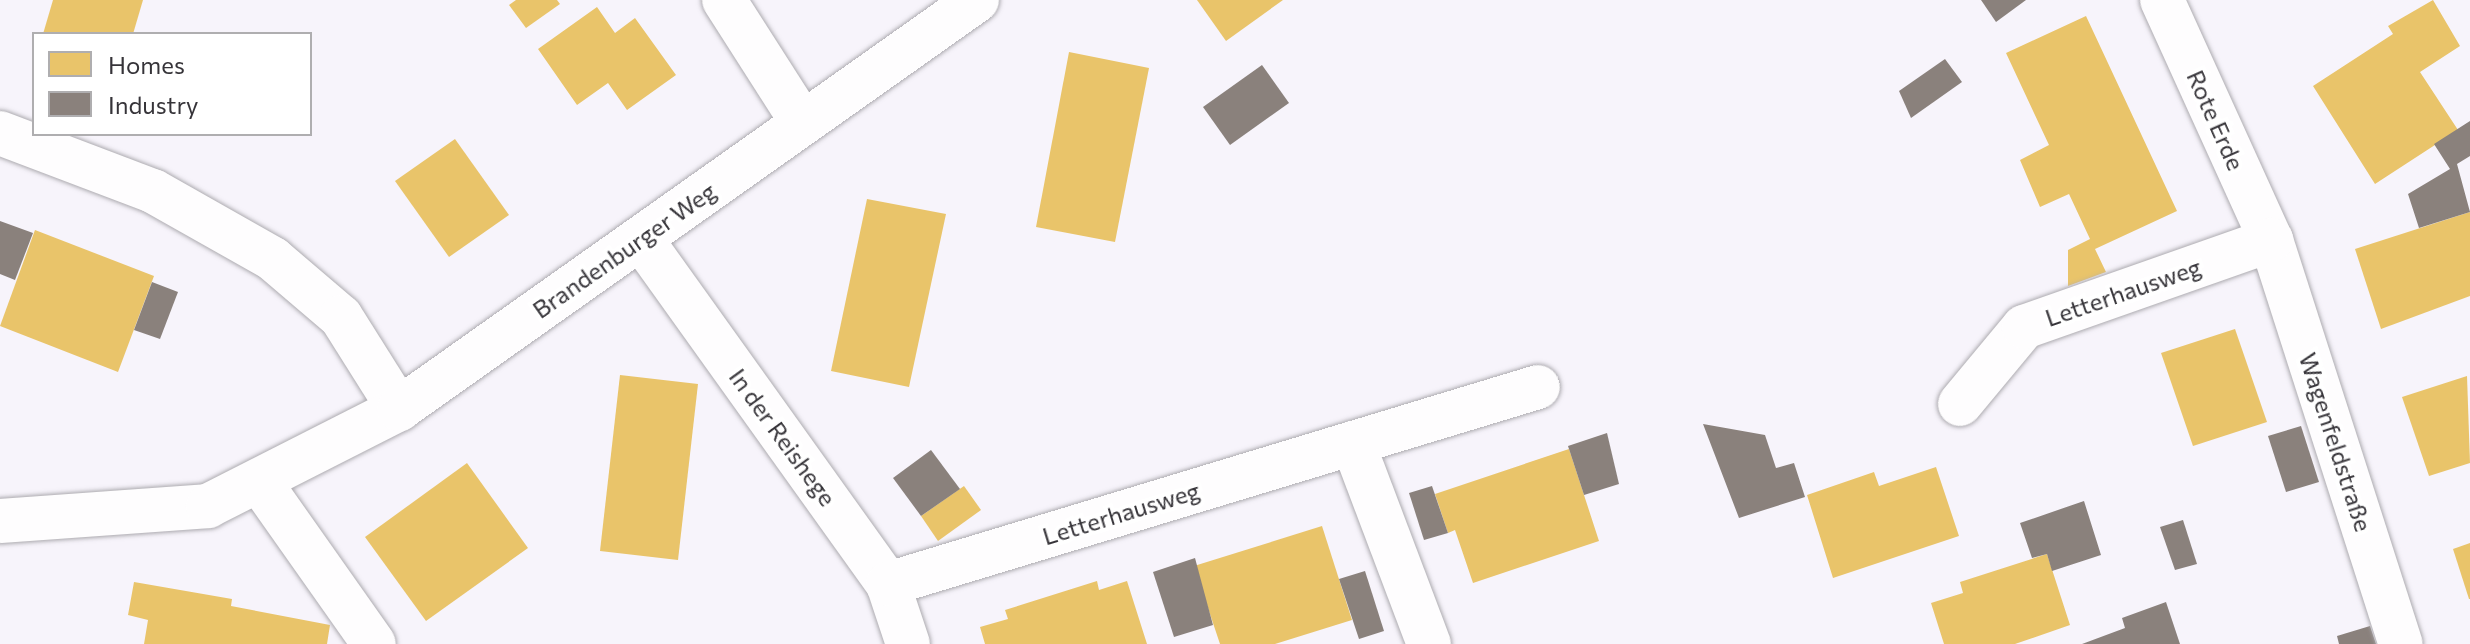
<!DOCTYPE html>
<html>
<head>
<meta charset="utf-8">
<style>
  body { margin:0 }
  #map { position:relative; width:2470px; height:644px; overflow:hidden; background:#f7f4fb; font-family:Commissioner,sans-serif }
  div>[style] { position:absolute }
  .homes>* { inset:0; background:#e9c46a }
  .industry>* { inset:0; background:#8a817c }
  .roads { filter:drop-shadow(0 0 2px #adabb0) drop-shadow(0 0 2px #adabb0) }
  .street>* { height:44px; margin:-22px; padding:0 22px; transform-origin:22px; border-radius:22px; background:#fefdfe }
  span { translate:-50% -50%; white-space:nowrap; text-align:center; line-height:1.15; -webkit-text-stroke:8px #fff; paint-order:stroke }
  .street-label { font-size:24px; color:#363439 }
  .legend { position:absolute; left:32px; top:32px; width:280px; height:104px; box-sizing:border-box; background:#fff; border:2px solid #afaeb0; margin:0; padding:10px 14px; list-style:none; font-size:24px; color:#363439 }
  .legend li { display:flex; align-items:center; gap:16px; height:40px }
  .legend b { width:40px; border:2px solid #afaeb0 }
</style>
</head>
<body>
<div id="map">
  <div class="homes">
    <div style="clip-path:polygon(53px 0,143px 0,133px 34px,43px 34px)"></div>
    <div style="clip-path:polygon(516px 0,557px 0,560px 4px,526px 28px,509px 5px)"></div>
    <div style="clip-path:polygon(1197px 0,1283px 0,1226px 41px)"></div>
    <div style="clip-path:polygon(2433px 0,2460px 46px,2420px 72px,2458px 130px,2375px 184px,2313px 86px,2393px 34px,2388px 26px)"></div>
    <div style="clip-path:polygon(597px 7px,615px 33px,635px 18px,676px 75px,627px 110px,608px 83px,577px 105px,538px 49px)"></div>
    <div style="clip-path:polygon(2086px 16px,2177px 211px,2095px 249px,2106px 272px,2068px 286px,2068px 250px,2090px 239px,2069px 194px,2040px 207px,2020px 160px,2049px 145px,2006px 53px)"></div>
    <div style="clip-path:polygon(1069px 52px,1149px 68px,1115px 242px,1036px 227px)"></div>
    <div style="clip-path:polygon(455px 139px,509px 215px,449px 257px,395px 181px)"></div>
    <div style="clip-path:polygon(867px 199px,946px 214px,909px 387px,831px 371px)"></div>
    <div style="clip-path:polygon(2470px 212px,2470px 296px,2381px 329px,2355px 249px)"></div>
    <div style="clip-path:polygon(35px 230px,154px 276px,118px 372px,0 326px)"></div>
    <div style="clip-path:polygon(2235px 329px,2267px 422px,2193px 446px,2161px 353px)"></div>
    <div style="clip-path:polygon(620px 375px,698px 384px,678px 560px,600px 551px)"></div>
    <div style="clip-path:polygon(2467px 376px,2470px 463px,2429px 476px,2402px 397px)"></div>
    <div style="clip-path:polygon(1569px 449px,1599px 541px,1473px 583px,1455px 530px,1448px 533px,1435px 494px)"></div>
    <div style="clip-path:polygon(467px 463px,528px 548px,426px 621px,365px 537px)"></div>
    <div style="clip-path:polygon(1936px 467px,1959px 536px,1833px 578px,1807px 495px,1874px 472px,1879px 486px)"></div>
    <div style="clip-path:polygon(964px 486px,981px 510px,938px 541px,921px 516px)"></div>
    <div style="clip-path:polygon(1322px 526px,1352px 620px,1275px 644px,1220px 644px,1194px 566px)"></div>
    <div style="clip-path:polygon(2470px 543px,2470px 599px,2469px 599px,2453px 549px)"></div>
    <div style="clip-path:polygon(2047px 554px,2070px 625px,2015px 644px,1944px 644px,1931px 603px,1963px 593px,1960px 582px)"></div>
    <div style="clip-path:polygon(1097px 581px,1099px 590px,1127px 581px,1147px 644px,985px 644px,980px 627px,1008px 619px,1005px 610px)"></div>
    <div style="clip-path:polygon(134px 582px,232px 599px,231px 606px,330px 625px,327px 644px,144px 644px,148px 620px,128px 615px)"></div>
  </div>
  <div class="industry">
    <div style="clip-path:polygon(1981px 0,2026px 0,1996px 22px)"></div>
    <div style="clip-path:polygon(1945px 59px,1962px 82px,1911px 118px,1899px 91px)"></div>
    <div style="clip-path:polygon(1262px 65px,1289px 103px,1230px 145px,1203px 107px)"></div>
    <div style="clip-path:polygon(2470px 121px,2470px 156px,2457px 164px,2470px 212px,2419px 228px,2408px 194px,2450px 169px,2434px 144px)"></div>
    <div style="clip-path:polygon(0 221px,33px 233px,15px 280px,0 274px)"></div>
    <div style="clip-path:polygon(152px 282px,178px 292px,160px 339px,134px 330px)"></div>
    <div style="clip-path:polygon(1703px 424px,1765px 435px,1776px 468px,1794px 463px,1805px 497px,1739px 518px)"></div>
    <div style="clip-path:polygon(2301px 426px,2319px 482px,2286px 492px,2268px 436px)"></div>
    <div style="clip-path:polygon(1607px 433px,1619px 484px,1584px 495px,1568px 446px)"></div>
    <div style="clip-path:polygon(931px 450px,960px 489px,921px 516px,893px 478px)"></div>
    <div style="clip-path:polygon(1432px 486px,1448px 533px,1424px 540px,1409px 493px)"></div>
    <div style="clip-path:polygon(2084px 501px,2101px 555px,2052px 571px,2047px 554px,2032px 558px,2020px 523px)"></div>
    <div style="clip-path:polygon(2183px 520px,2197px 564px,2175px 570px,2160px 527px)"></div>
    <div style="clip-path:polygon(1195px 558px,1213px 625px,1174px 637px,1153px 572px)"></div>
    <div style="clip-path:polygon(1365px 571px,1384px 631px,1359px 639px,1339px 579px)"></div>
    <div style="clip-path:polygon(2166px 602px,2180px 644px,2082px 644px,2125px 628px,2122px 618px)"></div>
    <div style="clip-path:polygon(2370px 626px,2376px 644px,2339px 644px,2337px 636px)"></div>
  </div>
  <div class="roads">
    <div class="street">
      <div style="left:724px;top:0;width:145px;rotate:57.4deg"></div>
      <div style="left:2162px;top:0;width:264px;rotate:65.6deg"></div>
      <div style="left:2271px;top:240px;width:424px;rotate:72.2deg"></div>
      <div style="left:0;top:133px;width:164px;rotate:20.8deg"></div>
      <div style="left:153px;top:191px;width:138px;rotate:29.5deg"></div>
      <div style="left:273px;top:259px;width:89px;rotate:40.5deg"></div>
      <div style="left:341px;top:317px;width:109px;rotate:57.8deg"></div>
      <div style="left:641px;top:239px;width:424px;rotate:54.4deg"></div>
      <div style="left:888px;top:584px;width:63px;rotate:71.6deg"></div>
      <div style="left:1960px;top:404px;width:100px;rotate:-50.3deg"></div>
      <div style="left:2024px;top:327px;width:262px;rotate:-19.4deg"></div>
      <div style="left:1353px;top:443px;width:215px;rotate:69.3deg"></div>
      <div style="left:259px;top:481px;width:199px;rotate:54.8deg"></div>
      <div style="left:0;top:521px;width:209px;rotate:-4.1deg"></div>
      <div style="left:208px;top:506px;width:214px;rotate:-26.9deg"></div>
      <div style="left:399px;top:409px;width:708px;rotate:-35.28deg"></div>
      <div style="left:888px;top:584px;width:679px;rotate:-16.86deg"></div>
    </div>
  </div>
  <div class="street-label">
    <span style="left:2216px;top:120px;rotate:66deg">Rote Erde</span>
    <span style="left:624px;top:250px;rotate:-35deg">Brandenburger Weg</span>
    <span style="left:2123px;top:292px;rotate:-19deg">Letterhausweg</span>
    <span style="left:783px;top:437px;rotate:54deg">In der Reishege</span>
    <span style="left:2336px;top:442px;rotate:72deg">Wagenfeldstraße</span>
    <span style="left:1121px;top:513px;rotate:-17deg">Letterhausweg</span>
  </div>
  <ul class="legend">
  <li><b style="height:22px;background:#e9c46a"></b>Homes</li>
  <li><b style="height:22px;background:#8a817c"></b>Industry</li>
  </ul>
</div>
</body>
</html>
